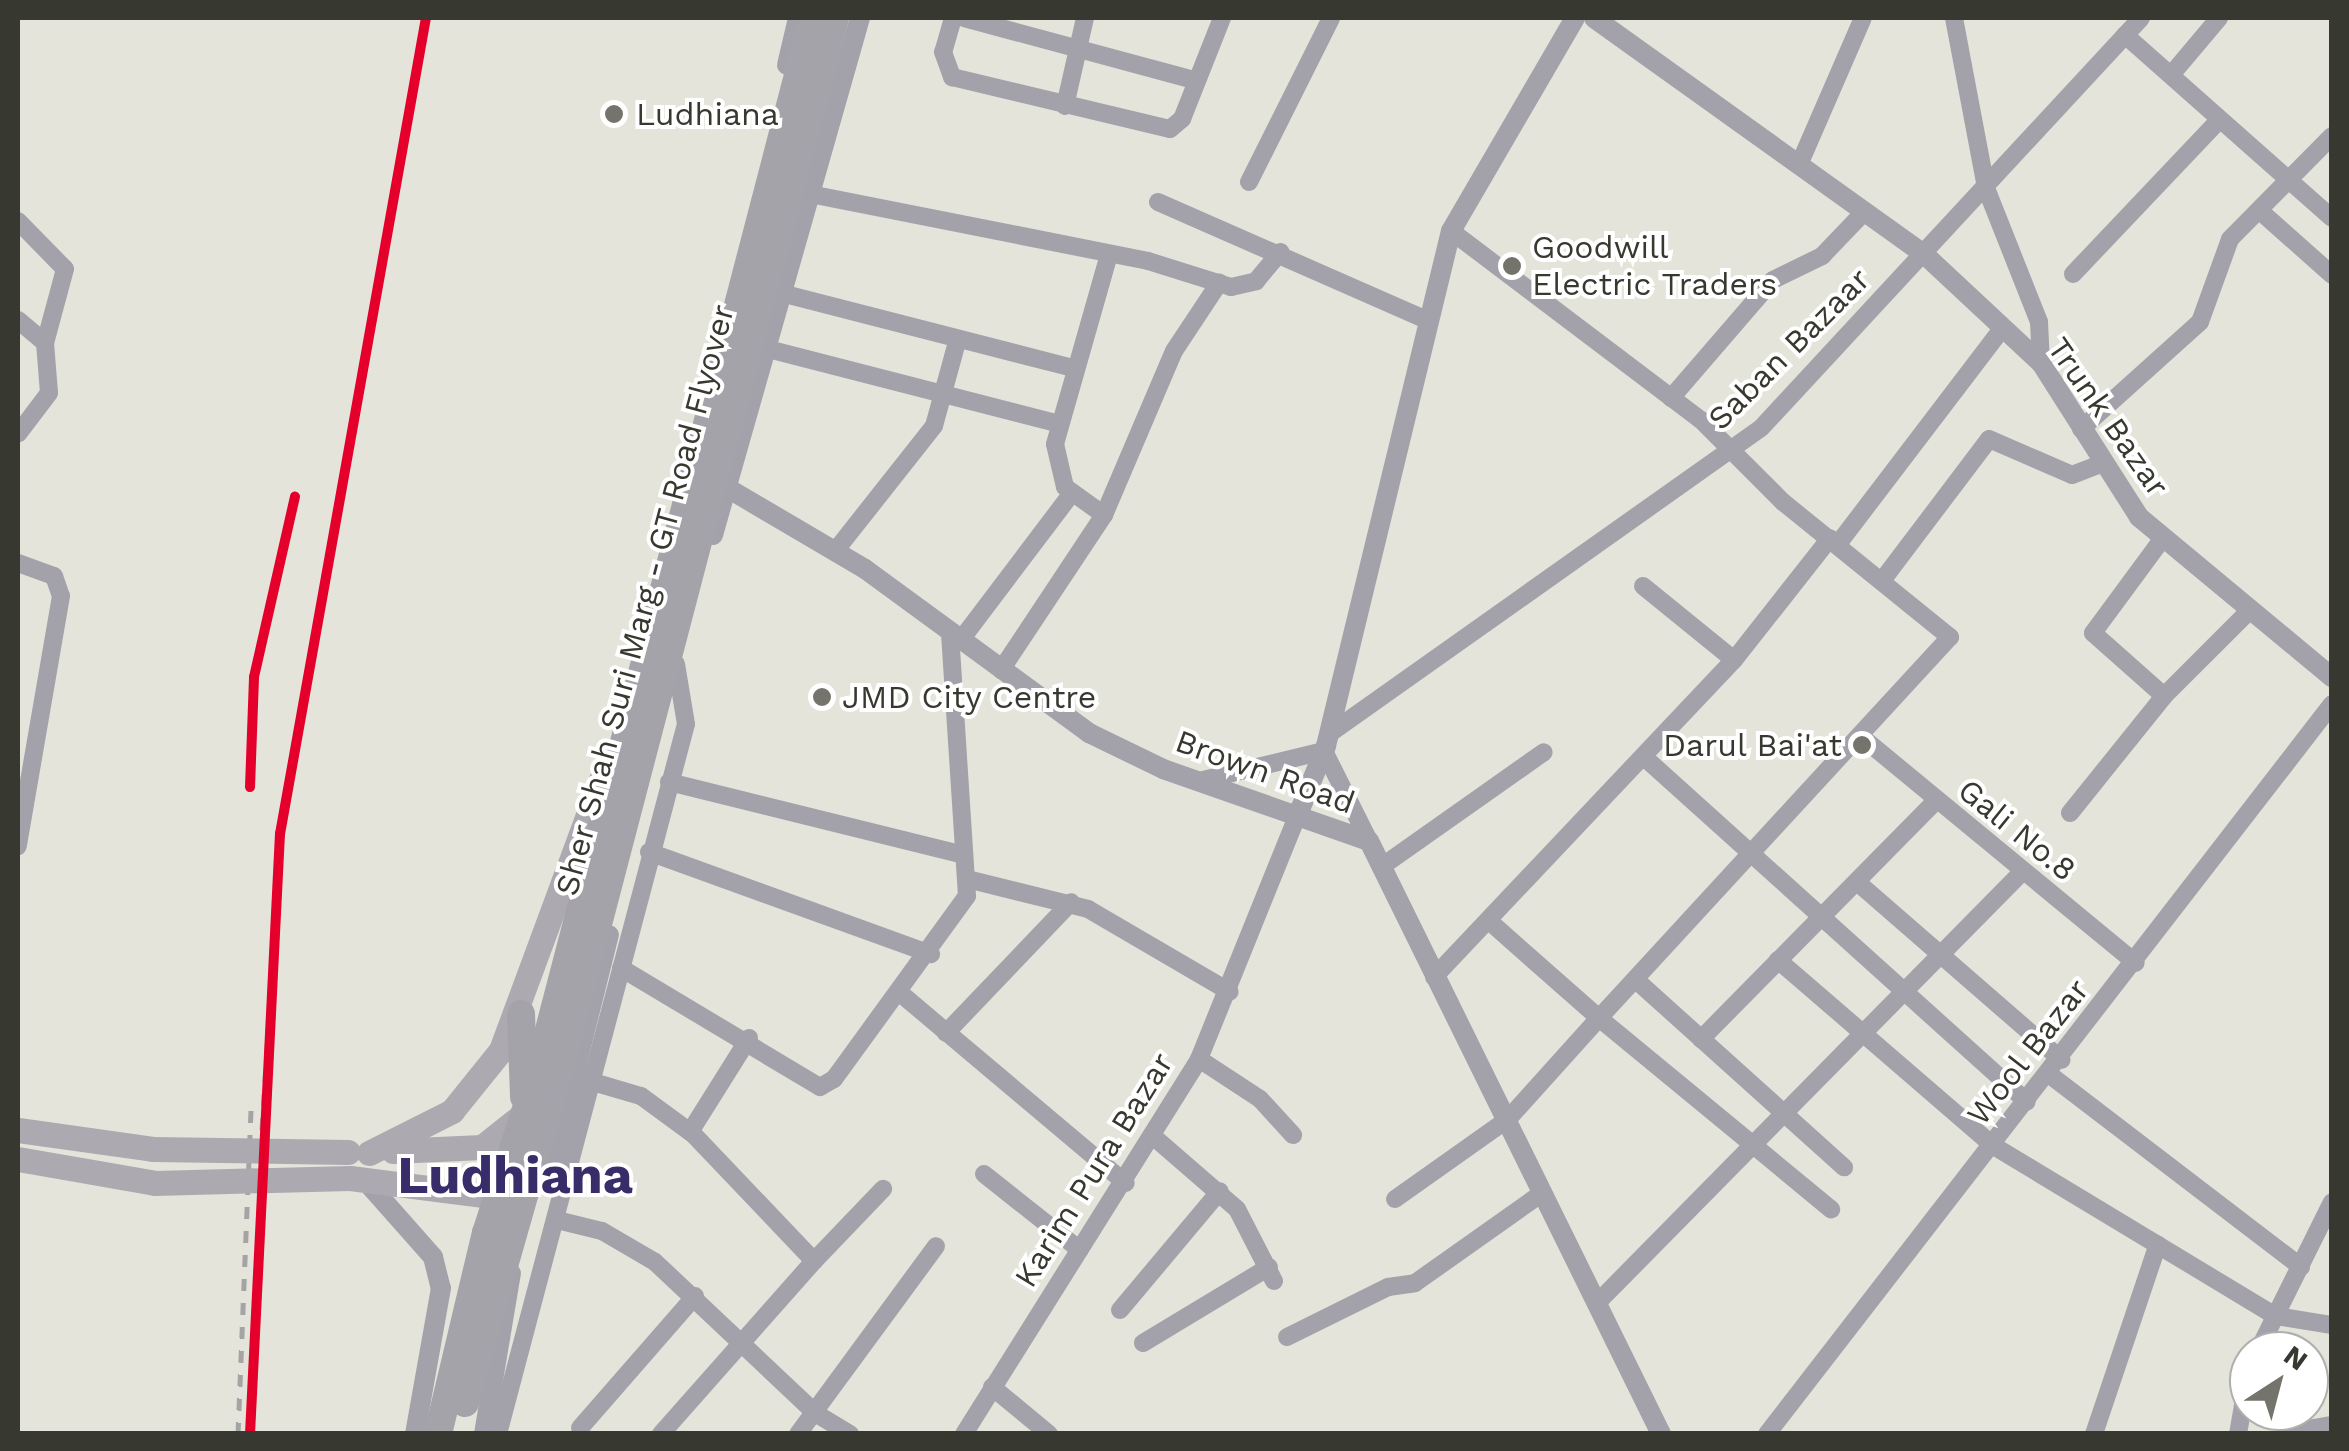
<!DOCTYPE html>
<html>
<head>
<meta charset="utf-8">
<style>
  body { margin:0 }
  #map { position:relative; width:2349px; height:1451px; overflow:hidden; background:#e4e4da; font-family:"Work Sans",sans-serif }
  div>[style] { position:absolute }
  .minor>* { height:18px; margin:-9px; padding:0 9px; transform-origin:9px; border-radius:9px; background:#a3a2ab }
  .tertiary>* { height:20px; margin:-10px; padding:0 10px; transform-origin:10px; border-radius:10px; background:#a3a2ab }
  .secondary>* { height:25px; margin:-12.5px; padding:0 12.5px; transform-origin:12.5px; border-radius:12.5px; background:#acaab0 }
  .primary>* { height:28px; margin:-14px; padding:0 14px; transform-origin:14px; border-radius:14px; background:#a4a3aa }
  .rail>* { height:5px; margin-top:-2.5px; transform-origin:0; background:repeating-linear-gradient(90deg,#a5a4a4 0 12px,transparent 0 24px) }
  .secondary-bridge>* { height:25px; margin:-12.5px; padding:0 12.5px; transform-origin:12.5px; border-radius:12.5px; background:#acaab0 }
  .primary-bridge>* { height:28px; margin:-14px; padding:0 14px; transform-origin:14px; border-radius:14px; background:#a4a3aa }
  .rail-1>* { height:10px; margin:-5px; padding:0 5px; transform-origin:5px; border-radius:5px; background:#e4002b }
  .dots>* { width:28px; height:28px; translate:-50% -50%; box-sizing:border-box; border:5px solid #fff; border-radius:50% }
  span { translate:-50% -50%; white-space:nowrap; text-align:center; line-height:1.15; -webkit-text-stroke:8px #fff; paint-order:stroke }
  .poi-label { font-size:32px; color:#373830 }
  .left { translate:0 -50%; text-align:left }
  .right { translate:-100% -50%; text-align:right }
  .street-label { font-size:32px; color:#373830 }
  .town-label { font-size:52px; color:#392d69; font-weight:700 }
  .frame { position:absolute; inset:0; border:20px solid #373830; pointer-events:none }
  .north { position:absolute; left:2229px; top:1331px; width:100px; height:100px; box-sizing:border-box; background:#fff; border:2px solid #afafac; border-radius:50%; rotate:36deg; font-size:28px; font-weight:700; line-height:40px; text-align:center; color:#373830 }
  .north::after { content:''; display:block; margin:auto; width:35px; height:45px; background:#74746c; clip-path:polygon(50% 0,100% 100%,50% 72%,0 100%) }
</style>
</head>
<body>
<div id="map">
  <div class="minor">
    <div style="left:953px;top:18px;width:35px;rotate:106deg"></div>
    <div style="left:943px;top:52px;width:27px;rotate:70deg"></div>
    <div style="left:952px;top:77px;width:224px;rotate:13.4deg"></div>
    <div style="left:1170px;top:129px;width:16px;rotate:-40deg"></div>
    <div style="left:1182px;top:119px;width:109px;rotate:-68.4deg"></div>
    <div style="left:964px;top:18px;width:241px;rotate:15.1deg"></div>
    <div style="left:1954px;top:18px;width:173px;rotate:79.3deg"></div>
    <div style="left:1986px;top:188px;width:144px;rotate:68.4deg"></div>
    <div style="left:2039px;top:322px;width:41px;rotate:87.2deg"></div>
    <div style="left:2125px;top:35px;width:276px;rotate:41.5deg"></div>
    <div style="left:2171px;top:75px;width:75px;rotate:-49.9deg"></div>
    <div style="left:1065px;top:106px;width:90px;rotate:-77.2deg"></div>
    <div style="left:1799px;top:165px;width:160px;rotate:-66.5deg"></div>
    <div style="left:1249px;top:182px;width:183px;rotate:-63.4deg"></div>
    <div style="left:810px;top:194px;width:345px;rotate:11.2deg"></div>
    <div style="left:1148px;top:261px;width:87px;rotate:17.4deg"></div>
    <div style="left:1231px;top:287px;width:26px;rotate:-13deg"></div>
    <div style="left:1256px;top:281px;width:38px;rotate:-50deg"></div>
    <div style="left:1158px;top:202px;width:291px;rotate:23.7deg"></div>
    <div style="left:2260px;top:211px;width:96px;rotate:41.6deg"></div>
    <div style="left:18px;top:221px;width:67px;rotate:45.6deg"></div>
    <div style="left:65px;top:269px;width:77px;rotate:105.1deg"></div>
    <div style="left:45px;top:343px;width:50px;rotate:85.4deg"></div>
    <div style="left:49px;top:393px;width:51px;rotate:127.1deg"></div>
    <div style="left:1451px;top:231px;width:313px;rotate:37.1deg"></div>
    <div style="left:1701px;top:420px;width:116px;rotate:45deg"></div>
    <div style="left:1783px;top:502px;width:215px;rotate:39deg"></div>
    <div style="left:1950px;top:637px;width:518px;rotate:132.65deg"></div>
    <div style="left:1599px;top:1018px;width:301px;rotate:39.5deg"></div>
    <div style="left:2073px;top:274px;width:211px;rotate:-46.5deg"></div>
    <div style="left:781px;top:293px;width:301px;rotate:14.4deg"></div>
    <div style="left:18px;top:320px;width:35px;rotate:40deg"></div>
    <div style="left:764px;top:348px;width:305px;rotate:14.4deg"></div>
    <div style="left:1671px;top:398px;width:156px;rotate:-49.2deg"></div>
    <div style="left:1773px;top:280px;width:55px;rotate:-26.1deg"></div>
    <div style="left:1822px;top:256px;width:62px;rotate:-46.3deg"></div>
    <div style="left:2081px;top:429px;width:160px;rotate:-42deg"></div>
    <div style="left:2200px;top:322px;width:88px;rotate:-70.1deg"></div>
    <div style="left:2230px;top:239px;width:145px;rotate:-45.3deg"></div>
    <div style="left:1104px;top:515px;width:178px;rotate:-66.9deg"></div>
    <div style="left:1174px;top:351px;width:82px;rotate:-56.5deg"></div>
    <div style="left:2163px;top:538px;width:118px;rotate:126.4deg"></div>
    <div style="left:2093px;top:633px;width:95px;rotate:41.6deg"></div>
    <div style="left:1838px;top:544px;width:270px;rotate:-52.7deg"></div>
    <div style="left:836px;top:550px;width:158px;rotate:-51.7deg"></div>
    <div style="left:934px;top:426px;width:87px;rotate:-74.7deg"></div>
    <div style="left:18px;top:563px;width:38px;rotate:20deg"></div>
    <div style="left:54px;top:576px;width:21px;rotate:71deg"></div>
    <div style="left:61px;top:596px;width:254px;rotate:99.8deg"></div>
    <div style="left:1884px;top:578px;width:174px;rotate:-52.9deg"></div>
    <div style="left:1989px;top:439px;width:90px;rotate:23.4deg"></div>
    <div style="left:2072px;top:475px;width:31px;rotate:-21deg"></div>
    <div style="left:1643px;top:586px;width:117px;rotate:39.1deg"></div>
    <div style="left:960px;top:641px;width:186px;rotate:-52.9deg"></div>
    <div style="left:1001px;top:670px;width:186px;rotate:-56.4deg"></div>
    <div style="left:1104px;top:515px;width:48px;rotate:-144.3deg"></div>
    <div style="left:1065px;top:487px;width:44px;rotate:-103.1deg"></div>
    <div style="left:1055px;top:444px;width:197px;rotate:-74.1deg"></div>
    <div style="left:1329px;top:734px;width:529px;rotate:-35.31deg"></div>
    <div style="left:1761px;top:428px;width:559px;rotate:-47.17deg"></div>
    <div style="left:1864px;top:739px;width:352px;rotate:39.5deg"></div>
    <div style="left:1644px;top:757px;width:515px;rotate:42.01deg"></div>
    <div style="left:1203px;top:780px;width:124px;rotate:-13.5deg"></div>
    <div style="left:1324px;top:751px;width:101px;rotate:63.4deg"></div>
    <div style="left:669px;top:782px;width:304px;rotate:13.9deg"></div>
    <div style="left:2070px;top:813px;width:150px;rotate:-51.2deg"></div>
    <div style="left:2164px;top:696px;width:117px;rotate:-45deg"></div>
    <div style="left:649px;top:852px;width:300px;rotate:19.9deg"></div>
    <div style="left:1381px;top:867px;width:199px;rotate:-35.2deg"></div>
    <div style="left:967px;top:879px;width:125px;rotate:13.9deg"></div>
    <div style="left:1088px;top:909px;width:164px;rotate:30.3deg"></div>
    <div style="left:1857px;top:882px;width:271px;rotate:41deg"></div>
    <div style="left:1778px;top:960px;width:283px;rotate:40.8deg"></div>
    <div style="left:1992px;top:1145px;width:332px;rotate:31.1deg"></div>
    <div style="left:2276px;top:1316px;width:57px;rotate:9.1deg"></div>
    <div style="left:621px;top:968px;width:232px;rotate:30.9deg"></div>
    <div style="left:820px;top:1087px;width:16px;rotate:-30deg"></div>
    <div style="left:834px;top:1079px;width:226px;rotate:-54deg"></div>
    <div style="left:967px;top:896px;width:264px;rotate:-93.7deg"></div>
    <div style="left:1434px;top:977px;width:436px;rotate:-46.6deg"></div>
    <div style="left:1734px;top:660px;width:155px;rotate:-51.8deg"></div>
    <div style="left:1636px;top:980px;width:280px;rotate:42deg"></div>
    <div style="left:900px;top:993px;width:295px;rotate:40.1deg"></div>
    <div style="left:946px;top:1033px;width:181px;rotate:-46.3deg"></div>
    <div style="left:1701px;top:1039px;width:333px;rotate:-45.4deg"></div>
    <div style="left:1199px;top:1059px;width:73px;rotate:33.3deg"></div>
    <div style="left:1260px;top:1099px;width:49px;rotate:47.5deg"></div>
    <div style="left:2050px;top:1075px;width:316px;rotate:37.4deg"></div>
    <div style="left:593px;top:1082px;width:50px;rotate:16.3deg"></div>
    <div style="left:641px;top:1096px;width:66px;rotate:36.3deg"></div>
    <div style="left:694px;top:1135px;width:174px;rotate:46.4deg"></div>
    <div style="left:814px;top:1261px;width:231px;rotate:131.5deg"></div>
    <div style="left:690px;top:1132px;width:111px;rotate:-57.9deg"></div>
    <div style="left:1155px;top:1138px;width:108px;rotate:40.9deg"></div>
    <div style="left:1237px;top:1209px;width:81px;rotate:62.8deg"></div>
    <div style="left:984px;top:1174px;width:122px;rotate:38.4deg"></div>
    <div style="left:1395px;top:1199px;width:138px;rotate:-35.3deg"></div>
    <div style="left:1508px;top:1119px;width:136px;rotate:-48deg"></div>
    <div style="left:1599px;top:1018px;width:145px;rotate:-138.6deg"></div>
    <div style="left:557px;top:1220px;width:46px;rotate:13.7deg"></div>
    <div style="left:602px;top:1231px;width:61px;rotate:30.3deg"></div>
    <div style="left:655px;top:1262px;width:220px;rotate:43.3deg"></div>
    <div style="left:815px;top:1413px;width:41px;rotate:31deg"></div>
    <div style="left:814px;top:1261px;width:100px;rotate:-46.2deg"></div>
    <div style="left:1598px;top:1302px;width:601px;rotate:-45.4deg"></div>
    <div style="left:1120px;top:1310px;width:155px;rotate:-50deg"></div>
    <div style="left:1287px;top:1337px;width:113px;rotate:-26.3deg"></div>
    <div style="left:1388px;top:1287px;width:27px;rotate:-8deg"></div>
    <div style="left:1415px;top:1283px;width:156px;rotate:-35.3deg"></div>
    <div style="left:1143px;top:1343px;width:147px;rotate:-31.1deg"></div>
    <div style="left:2258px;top:1351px;width:166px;rotate:-63.6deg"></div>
    <div style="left:992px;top:1387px;width:74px;rotate:39.5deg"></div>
    <div style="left:580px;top:1428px;width:175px;rotate:-48.9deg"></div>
    <div style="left:498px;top:1434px;width:734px;rotate:-75.17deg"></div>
    <div style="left:686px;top:724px;width:61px;rotate:-99.5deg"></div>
    <div style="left:798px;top:1434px;width:233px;rotate:-53.7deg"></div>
    <div style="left:964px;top:1434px;width:443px;rotate:-57.9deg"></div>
    <div style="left:1199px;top:1059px;width:261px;rotate:-68deg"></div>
    <div style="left:1767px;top:1434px;width:923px;rotate:-52.26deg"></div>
    <div style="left:2094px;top:1434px;width:200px;rotate:-71.4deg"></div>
    <div style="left:2238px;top:1434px;width:64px;rotate:-80.1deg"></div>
  </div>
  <div class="tertiary">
    <div style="left:1594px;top:18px;width:407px;rotate:35.6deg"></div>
    <div style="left:1925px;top:255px;width:158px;rotate:43deg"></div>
    <div style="left:2041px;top:363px;width:183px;rotate:57.5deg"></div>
    <div style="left:2139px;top:517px;width:251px;rotate:39.7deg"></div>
    <div style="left:787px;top:65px;width:48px;rotate:-76.8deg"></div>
    <div style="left:702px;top:473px;width:189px;rotate:30.5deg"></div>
    <div style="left:865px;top:569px;width:278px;rotate:36.2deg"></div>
    <div style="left:1089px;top:733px;width:82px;rotate:25.9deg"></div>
    <div style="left:1163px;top:769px;width:218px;rotate:19.3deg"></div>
    <div style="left:1369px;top:841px;width:661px;rotate:63.78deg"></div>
    <div style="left:713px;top:535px;width:537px;rotate:-74.13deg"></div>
    <div style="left:1297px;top:817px;width:77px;rotate:-67.8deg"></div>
    <div style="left:1326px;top:746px;width:530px;rotate:-76.36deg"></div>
    <div style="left:1451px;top:231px;width:246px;rotate:-59.8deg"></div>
    <div style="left:553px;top:1159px;width:231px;rotate:-76deg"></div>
    <div style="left:364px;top:1179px;width:104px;rotate:48.5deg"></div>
    <div style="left:433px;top:1257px;width:32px;rotate:76deg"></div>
    <div style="left:441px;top:1288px;width:148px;rotate:100.1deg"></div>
    <div style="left:484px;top:1434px;width:163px;rotate:-80.5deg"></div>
    <div style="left:2286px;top:1434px;width:47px;rotate:-9.9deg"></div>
  </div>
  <div class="secondary">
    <div style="left:393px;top:1151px;width:89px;rotate:-2.6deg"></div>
    <div style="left:482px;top:1147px;width:55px;rotate:-38.3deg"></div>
    <div style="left:369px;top:1153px;width:93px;rotate:-26.8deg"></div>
    <div style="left:452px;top:1111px;width:78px;rotate:-51.2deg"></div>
    <div style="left:501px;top:1050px;width:288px;rotate:-69.7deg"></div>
    <div style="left:350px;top:1178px;width:165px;rotate:7.3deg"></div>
  </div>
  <div class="primary">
    <div style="left:521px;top:1014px;width:83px;rotate:87.9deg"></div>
    <div style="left:465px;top:1403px;width:339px;rotate:-74.1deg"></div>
    <div style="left:438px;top:1434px;width:207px;rotate:-76.6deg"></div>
    <div style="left:486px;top:1233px;width:169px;rotate:-72.1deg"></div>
  </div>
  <div class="rail">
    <div style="left:262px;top:1130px;width:297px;rotate:-86.5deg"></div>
    <div style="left:280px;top:834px;width:829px;rotate:-79.86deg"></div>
    <div style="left:238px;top:1434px;width:324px;rotate:-87.7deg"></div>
  </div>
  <div class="secondary-bridge">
    <div style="left:18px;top:1130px;width:136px;rotate:8deg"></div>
    <div style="left:153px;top:1149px;width:195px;rotate:0.9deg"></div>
    <div style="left:18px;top:1159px;width:139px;rotate:9.9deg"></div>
    <div style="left:155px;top:1183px;width:195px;rotate:-1.5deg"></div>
  </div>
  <div class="primary-bridge">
    <div style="left:538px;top:1072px;width:1089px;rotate:-75.38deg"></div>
    <div style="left:558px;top:1077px;width:1095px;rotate:-75.34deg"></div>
  </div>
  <div class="rail-1">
    <div style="left:250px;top:787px;width:110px;rotate:-87.9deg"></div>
    <div style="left:254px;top:677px;width:185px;rotate:-77.2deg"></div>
    <div style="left:250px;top:1434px;width:601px;rotate:-87.14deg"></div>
    <div style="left:280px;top:834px;width:829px;rotate:-79.86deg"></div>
  </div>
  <div class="dots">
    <div style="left:614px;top:114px;background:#74746c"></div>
    <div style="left:1512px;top:266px;background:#74746c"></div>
    <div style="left:822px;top:697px;background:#74746c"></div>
    <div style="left:1862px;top:745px;background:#74746c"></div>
  </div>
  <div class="poi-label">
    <span class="left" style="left:636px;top:114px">Ludhiana</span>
    <span class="left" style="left:1532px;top:266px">Goodwill<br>Electric Traders</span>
    <span class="left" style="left:842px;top:697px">JMD City Centre</span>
    <span class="right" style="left:1842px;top:745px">Darul Bai'at</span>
  </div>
  <div class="street-label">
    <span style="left:1789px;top:349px;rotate:-45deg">Saban Bazaar</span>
    <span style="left:2108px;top:417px;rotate:55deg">Trunk Bazar</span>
    <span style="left:645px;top:600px;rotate:-75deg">Sher Shah Suri Marg - GT Road Flyover</span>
    <span style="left:1265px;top:772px;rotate:20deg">Brown Road</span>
    <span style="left:2017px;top:830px;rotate:39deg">Gali No.8</span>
    <span style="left:2028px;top:1052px;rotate:-52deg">Wool Bazar</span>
    <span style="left:1094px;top:1170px;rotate:-58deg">Karim Pura Bazar</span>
  </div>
  <div class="town-label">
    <span style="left:515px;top:1176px">Ludhiana</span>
  </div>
  <div class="frame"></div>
  <div class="north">N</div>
</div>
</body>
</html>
